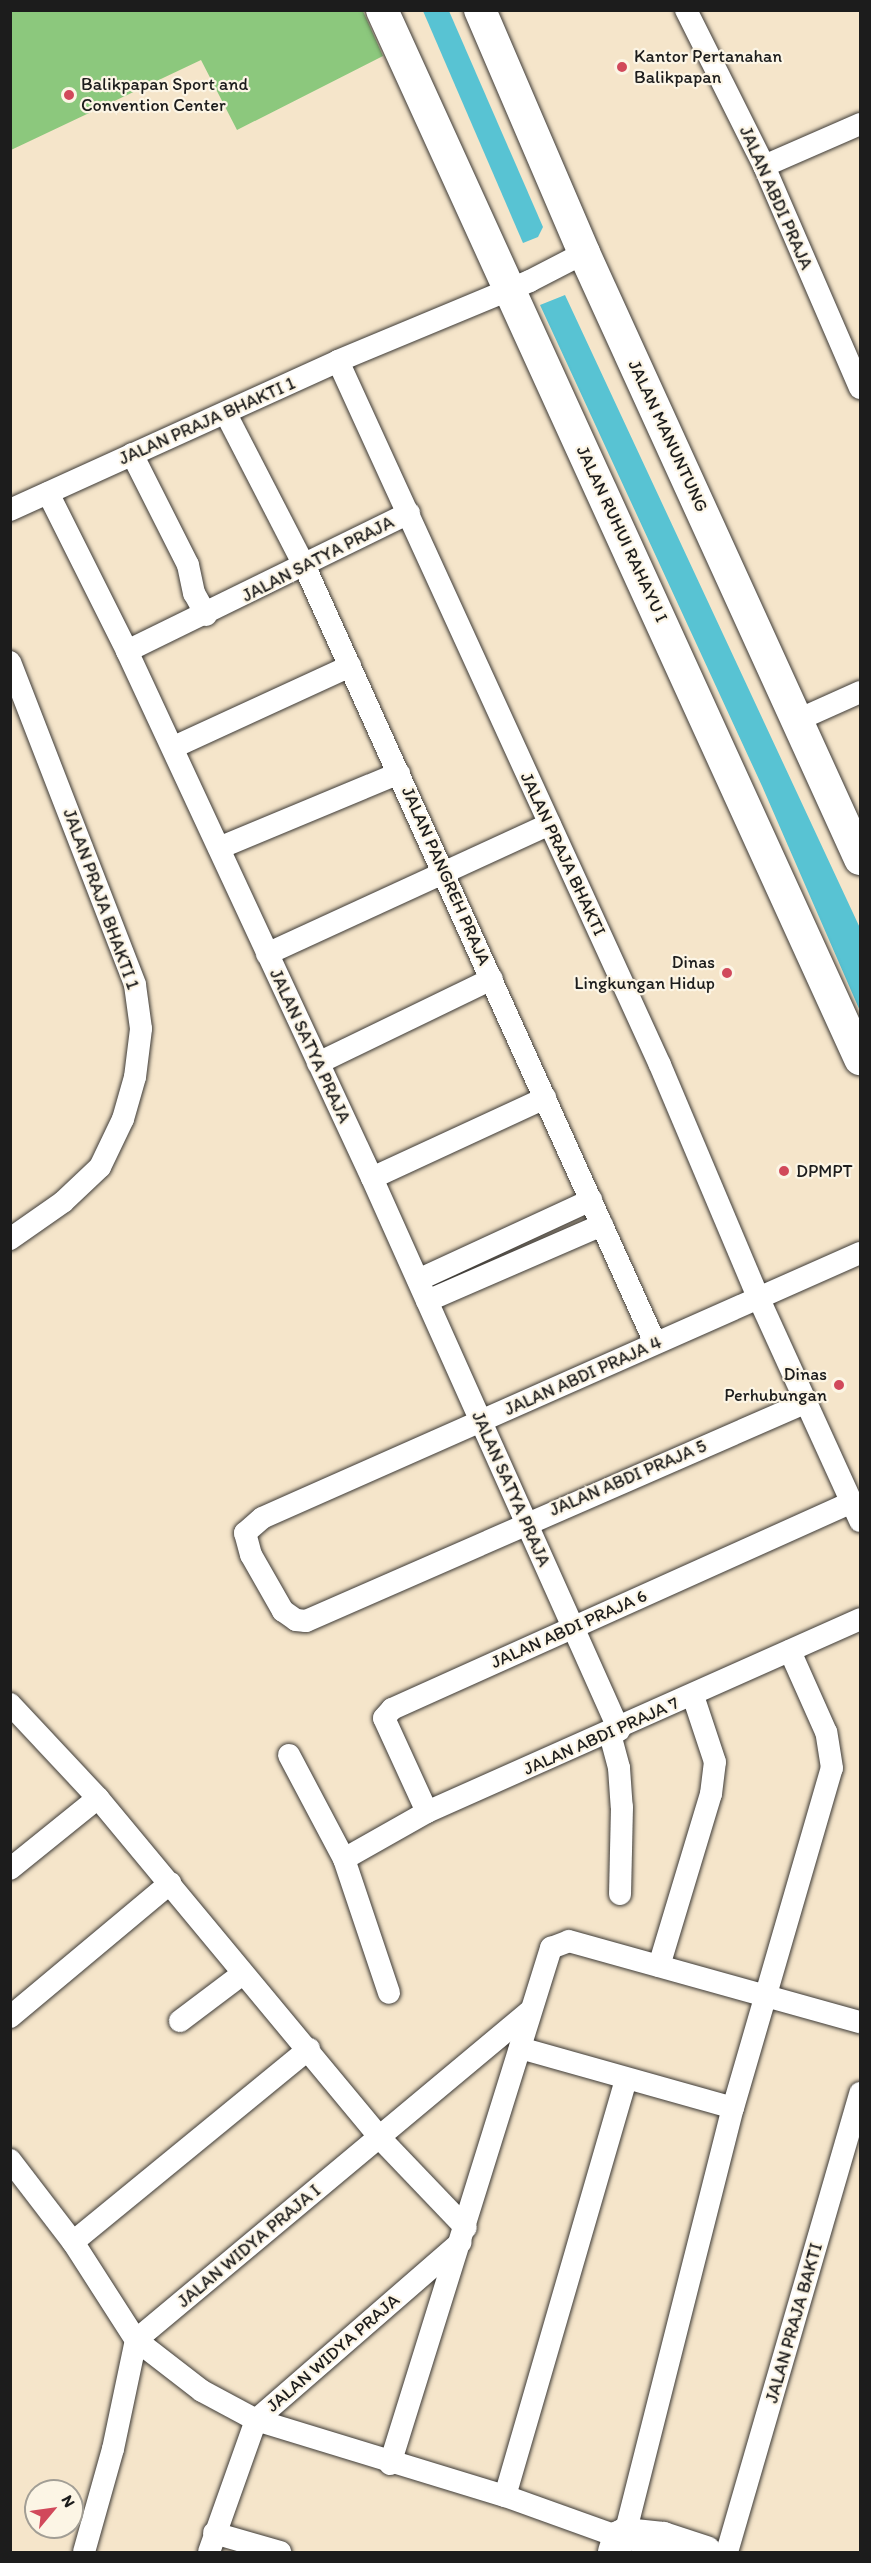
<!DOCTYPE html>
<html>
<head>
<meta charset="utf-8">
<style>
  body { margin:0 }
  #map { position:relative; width:871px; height:2563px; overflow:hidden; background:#f5e5ca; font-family:Itim,sans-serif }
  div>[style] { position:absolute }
  .green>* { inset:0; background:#8cc87d }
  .water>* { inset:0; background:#58c3d3 }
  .roads { filter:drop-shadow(0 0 2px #3d3a36) drop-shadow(0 0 2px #3d3a36) }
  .street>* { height:22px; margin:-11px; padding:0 11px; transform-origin:11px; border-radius:11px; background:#fff }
  .secondary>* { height:32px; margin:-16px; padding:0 16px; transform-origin:16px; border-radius:16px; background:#fff }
  .dots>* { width:16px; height:16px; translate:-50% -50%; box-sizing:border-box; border:3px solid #fcf5e5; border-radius:50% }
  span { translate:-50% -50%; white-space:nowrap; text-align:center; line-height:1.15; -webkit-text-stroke:4.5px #fcf5e5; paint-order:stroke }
  .poi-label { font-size:18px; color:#1c1c1c }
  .left { translate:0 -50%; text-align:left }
  .right { translate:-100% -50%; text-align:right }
  .street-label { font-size:18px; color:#1c1c1c }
  .frame { position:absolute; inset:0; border:12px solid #1c1c1c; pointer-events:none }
  .north { position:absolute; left:24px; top:2479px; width:60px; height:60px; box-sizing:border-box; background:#fcf5e5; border:2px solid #a29e95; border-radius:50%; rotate:61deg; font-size:16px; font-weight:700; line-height:24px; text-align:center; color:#1c1c1c }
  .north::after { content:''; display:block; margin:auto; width:21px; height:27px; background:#d1495b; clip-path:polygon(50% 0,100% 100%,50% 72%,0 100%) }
</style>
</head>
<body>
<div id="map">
  <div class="green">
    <div style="clip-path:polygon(11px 10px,363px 11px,383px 56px,237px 130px,201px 60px,11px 150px)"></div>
  </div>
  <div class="water">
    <div style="clip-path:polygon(423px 11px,449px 11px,543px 227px,538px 237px,523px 243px)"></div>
    <div style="clip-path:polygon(565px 295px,860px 928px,860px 1011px,762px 786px,540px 305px)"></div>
  </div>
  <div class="roads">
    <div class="street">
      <div style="left:686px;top:10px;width:174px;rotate:63.4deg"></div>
      <div style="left:764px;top:166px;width:242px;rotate:66.6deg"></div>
      <div style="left:764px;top:166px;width:105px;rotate:-23.6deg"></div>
      <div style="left:584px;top:253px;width:61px;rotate:152.6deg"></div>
      <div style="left:530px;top:281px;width:208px;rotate:157.4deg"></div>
      <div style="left:338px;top:361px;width:774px;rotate:65.42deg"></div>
      <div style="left:660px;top:1065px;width:254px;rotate:67.1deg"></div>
      <div style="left:759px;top:1299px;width:244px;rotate:65.5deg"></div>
      <div style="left:226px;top:414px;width:172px;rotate:62.7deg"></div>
      <div style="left:305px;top:567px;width:851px;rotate:65.72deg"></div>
      <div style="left:132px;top:454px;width:124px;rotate:63.2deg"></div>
      <div style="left:188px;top:565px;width:29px;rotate:78deg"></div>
      <div style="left:194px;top:593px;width:25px;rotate:61deg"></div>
      <div style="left:48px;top:493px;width:177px;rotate:63.4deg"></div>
      <div style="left:10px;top:510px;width:360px;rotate:-24.4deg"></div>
      <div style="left:409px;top:513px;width:314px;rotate:153.9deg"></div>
      <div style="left:127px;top:651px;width:581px;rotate:65.07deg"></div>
      <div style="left:372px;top:1178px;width:605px;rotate:65.89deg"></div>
      <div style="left:10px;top:662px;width:346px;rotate:68.8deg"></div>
      <div style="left:135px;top:985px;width:44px;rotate:82.2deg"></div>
      <div style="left:141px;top:1029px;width:48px;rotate:97.1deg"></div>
      <div style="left:135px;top:1077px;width:44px;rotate:105.9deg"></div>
      <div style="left:123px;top:1119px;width:53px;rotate:115.6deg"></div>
      <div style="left:100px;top:1167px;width:51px;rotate:136.6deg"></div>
      <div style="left:63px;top:1202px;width:65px;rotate:145.1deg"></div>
      <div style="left:800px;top:719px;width:66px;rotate:-24.2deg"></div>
      <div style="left:174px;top:747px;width:194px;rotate:-24.7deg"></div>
      <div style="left:219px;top:848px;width:195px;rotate:-22.6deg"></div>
      <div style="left:267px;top:954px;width:311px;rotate:-24.7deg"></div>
      <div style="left:318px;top:1063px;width:193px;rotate:-25.8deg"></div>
      <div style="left:372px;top:1178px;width:191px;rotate:-24.8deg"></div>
      <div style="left:418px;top:1280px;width:191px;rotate:-24.8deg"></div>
      <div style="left:427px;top:1301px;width:191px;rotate:-23.5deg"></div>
      <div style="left:807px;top:1402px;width:547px;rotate:156.39deg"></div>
      <div style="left:306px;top:1621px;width:10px;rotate:-174deg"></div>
      <div style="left:296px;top:1620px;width:16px;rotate:-145deg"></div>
      <div style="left:283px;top:1611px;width:64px;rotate:-119.7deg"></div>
      <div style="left:251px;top:1555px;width:23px;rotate:-105deg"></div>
      <div style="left:245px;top:1533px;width:23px;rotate:-41deg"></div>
      <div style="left:262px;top:1518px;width:654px;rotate:-23.9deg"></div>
      <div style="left:10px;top:1704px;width:129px;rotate:46.9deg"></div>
      <div style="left:98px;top:1798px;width:442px;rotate:50.3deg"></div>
      <div style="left:380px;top:2138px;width:124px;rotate:46.3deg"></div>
      <div style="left:610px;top:1734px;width:35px;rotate:75deg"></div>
      <div style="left:619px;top:1768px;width:39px;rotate:86deg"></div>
      <div style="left:622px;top:1807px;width:87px;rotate:91.3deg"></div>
      <div style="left:289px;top:1755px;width:118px;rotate:62.1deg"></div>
      <div style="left:344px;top:1859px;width:141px;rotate:71.4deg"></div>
      <div style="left:427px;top:1812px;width:103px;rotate:-114.6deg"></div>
      <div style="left:384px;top:1718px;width:12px;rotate:-48deg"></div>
      <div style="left:392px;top:1709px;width:504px;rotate:-24.23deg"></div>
      <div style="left:344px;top:1859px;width:95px;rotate:-29.5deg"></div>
      <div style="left:427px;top:1812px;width:474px;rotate:-24deg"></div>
      <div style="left:10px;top:1869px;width:113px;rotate:-38.9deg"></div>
      <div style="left:659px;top:1966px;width:180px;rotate:-73.2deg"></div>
      <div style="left:711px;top:1794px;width:32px;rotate:-83deg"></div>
      <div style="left:715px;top:1762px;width:70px;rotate:-108.4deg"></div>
      <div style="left:10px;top:2017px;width:209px;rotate:-39.9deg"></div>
      <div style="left:180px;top:2021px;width:76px;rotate:-37deg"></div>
      <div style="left:520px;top:2048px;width:221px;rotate:15.7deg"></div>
      <div style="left:10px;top:2160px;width:103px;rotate:52.5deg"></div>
      <div style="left:73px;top:2242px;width:117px;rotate:57.3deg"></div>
      <div style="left:136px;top:2340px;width:83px;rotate:37.7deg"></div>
      <div style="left:202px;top:2391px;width:61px;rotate:28.2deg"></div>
      <div style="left:256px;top:2420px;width:260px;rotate:17deg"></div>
      <div style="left:505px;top:2496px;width:121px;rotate:19.8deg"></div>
      <div style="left:73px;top:2242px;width:305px;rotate:-39.3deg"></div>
      <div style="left:390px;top:2464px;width:541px;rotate:-72.67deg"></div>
      <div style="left:551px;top:1948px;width:19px;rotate:-21deg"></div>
      <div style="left:569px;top:1941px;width:302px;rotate:15.6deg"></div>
      <div style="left:505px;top:2496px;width:434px;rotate:-73.8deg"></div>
      <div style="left:214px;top:2533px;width:69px;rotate:16.1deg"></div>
      <div style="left:625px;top:2534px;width:439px;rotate:-75.8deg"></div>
      <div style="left:733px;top:2108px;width:354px;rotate:-73.8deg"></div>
      <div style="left:832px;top:1768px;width:36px;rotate:-99deg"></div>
      <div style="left:826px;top:1732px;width:89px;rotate:-114deg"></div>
      <div style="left:84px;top:2552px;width:107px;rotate:-74.3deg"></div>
      <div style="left:113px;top:2449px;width:111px;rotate:-78.1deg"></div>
      <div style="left:136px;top:2340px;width:513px;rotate:-39.86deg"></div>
      <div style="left:209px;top:2552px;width:140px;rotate:-70.4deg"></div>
      <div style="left:256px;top:2420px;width:271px;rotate:-41deg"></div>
      <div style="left:727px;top:2552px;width:478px;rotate:-73.8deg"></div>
    </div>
    <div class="secondary">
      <div style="left:382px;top:10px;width:1153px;rotate:65.5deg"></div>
      <div style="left:480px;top:10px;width:264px;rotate:66.8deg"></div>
      <div style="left:584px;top:253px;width:666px;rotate:65.51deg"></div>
      <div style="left:614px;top:2552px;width:16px;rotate:-72deg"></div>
      <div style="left:619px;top:2537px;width:7px;rotate:-27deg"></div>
      <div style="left:625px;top:2534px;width:38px;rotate:6deg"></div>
      <div style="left:663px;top:2538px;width:45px;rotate:18deg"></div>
    </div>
  </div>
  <div class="dots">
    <div style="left:622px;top:67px;background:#d1495b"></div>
    <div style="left:69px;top:95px;background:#d1495b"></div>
    <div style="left:727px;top:973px;background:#d1495b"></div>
    <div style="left:784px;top:1171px;background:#d1495b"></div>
    <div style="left:839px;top:1385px;background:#d1495b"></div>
  </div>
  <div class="poi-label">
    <span class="left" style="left:634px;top:67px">Kantor Pertanahan<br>Balikpapan</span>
    <span class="left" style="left:81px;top:95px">Balikpapan Sport and<br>Convention Center</span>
    <span class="right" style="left:715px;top:973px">Dinas<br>Lingkungan Hidup</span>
    <span class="left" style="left:796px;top:1171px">DPMPT</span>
    <span class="right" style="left:827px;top:1385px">Dinas<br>Perhubungan</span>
  </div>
  <div class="street-label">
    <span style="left:776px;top:198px;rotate:66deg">JALAN ABDI PRAJA</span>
    <span style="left:207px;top:421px;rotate:-24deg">JALAN PRAJA BHAKTI 1</span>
    <span style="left:668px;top:436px;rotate:65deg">JALAN MANUNTUNG</span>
    <span style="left:622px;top:534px;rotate:65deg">JALAN RUHUI RAHAYU I</span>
    <span style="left:318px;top:559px;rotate:-27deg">JALAN SATYA PRAJA</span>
    <span style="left:563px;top:854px;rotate:65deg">JALAN PRAJA BHAKTI</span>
    <span style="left:446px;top:876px;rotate:66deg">JALAN PANGREH PRAJA</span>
    <span style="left:101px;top:899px;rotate:70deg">JALAN PRAJA BHAKTI 1</span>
    <span style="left:310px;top:1046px;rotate:65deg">JALAN SATYA PRAJA</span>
    <span style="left:583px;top:1376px;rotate:-24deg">JALAN ABDI PRAJA 4</span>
    <span style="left:628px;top:1478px;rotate:-23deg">JALAN ABDI PRAJA 5</span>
    <span style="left:511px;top:1489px;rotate:66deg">JALAN SATYA PRAJA</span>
    <span style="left:569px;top:1629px;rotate:-24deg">JALAN ABDI PRAJA 6</span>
    <span style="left:601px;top:1736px;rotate:-24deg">JALAN ABDI PRAJA 7</span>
    <span style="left:249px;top:2246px;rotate:-40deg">JALAN WIDYA PRAJA I</span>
    <span style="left:794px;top:2323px;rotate:-74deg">JALAN PRAJA BAKTI</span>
    <span style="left:333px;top:2353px;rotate:-41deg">JALAN WIDYA PRAJA</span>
  </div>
  <div class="frame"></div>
  <div class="north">N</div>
</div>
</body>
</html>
